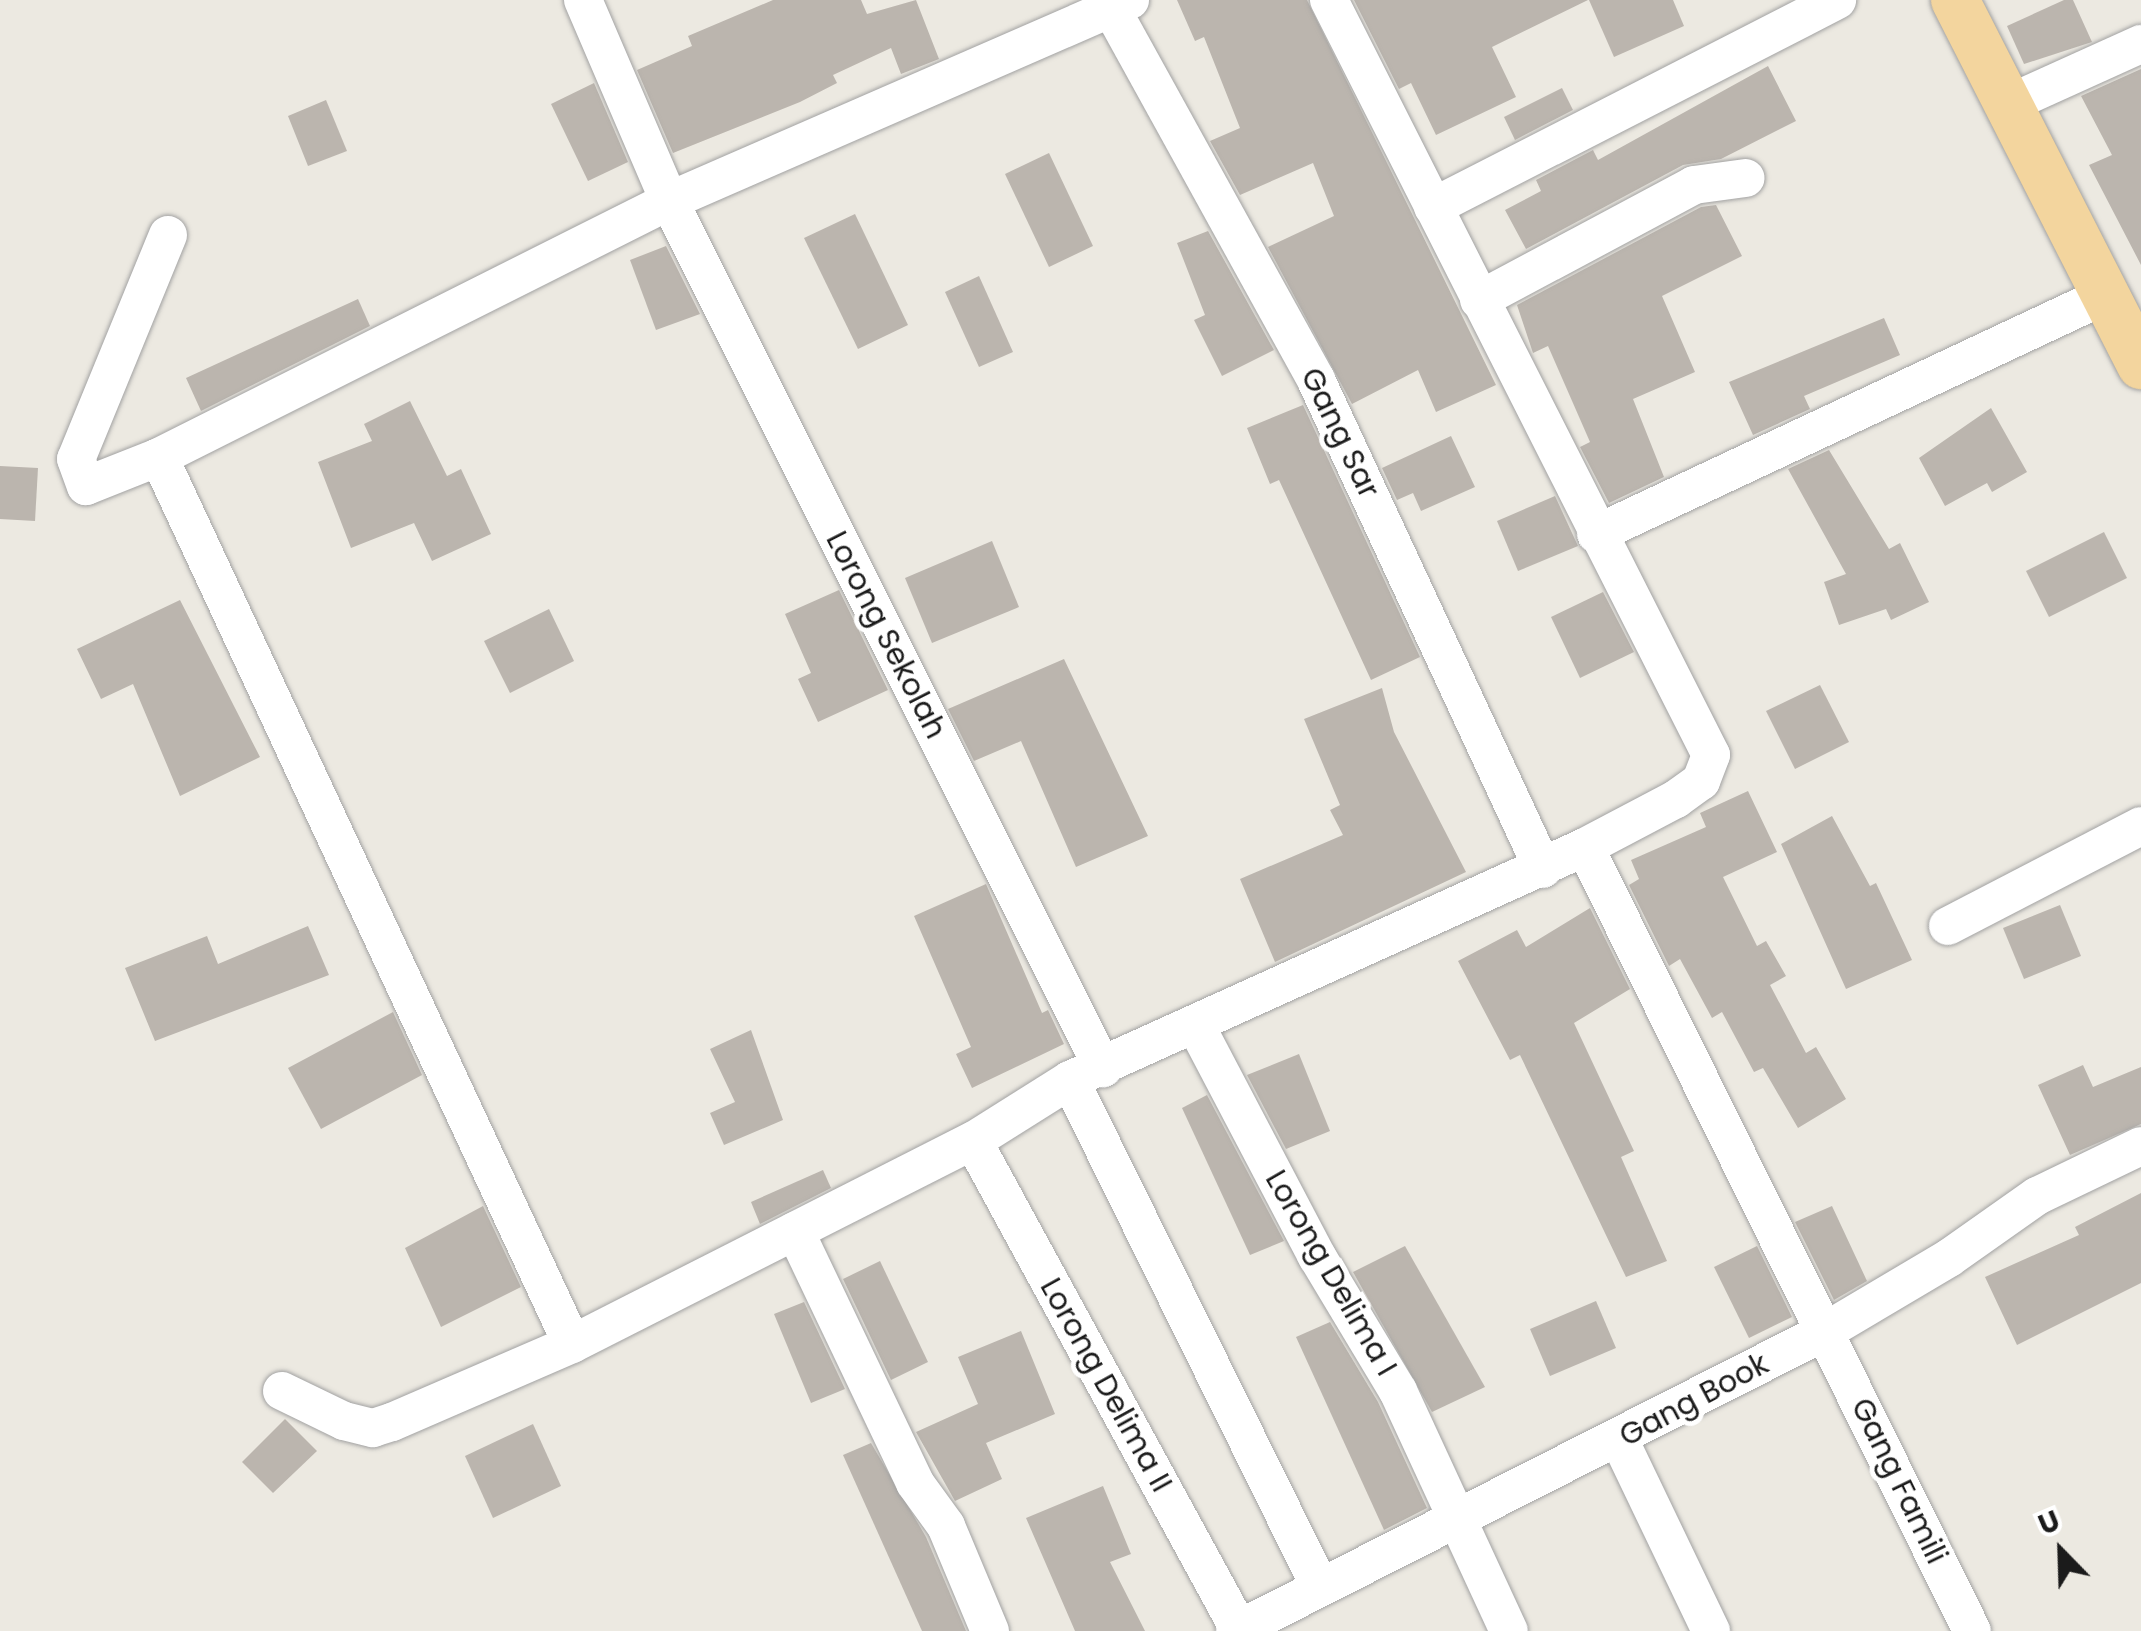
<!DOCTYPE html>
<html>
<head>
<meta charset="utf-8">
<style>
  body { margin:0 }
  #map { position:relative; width:2141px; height:1631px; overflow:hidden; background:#ece9e1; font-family:Poppins,sans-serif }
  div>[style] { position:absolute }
  .building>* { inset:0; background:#bbb5ae }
  .roads { filter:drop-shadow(0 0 2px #a2a2a2) drop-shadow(0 0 2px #a2a2a2) }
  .minor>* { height:38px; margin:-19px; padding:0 19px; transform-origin:19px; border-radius:19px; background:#fff }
  .major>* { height:48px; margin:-24px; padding:0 24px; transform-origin:24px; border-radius:24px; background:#f3d59e }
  span { translate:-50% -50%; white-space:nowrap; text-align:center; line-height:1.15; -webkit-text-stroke:10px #fff; paint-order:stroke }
  .street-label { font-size:30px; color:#1b1b1b }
  .north { position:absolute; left:2011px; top:1501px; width:100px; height:100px; -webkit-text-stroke:8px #fff; paint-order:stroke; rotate:337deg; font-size:28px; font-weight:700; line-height:40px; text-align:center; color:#1b1b1b }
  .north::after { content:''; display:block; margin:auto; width:35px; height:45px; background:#1b1b1b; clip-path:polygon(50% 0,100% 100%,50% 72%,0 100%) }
</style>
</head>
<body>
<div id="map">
  <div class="building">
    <div style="clip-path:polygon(773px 0,861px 0,867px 14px,916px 0,939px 59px,901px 74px,891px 48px,833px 75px,837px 83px,800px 102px,673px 153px,637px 70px,692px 46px,688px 36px)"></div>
    <div style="clip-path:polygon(1177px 0,1307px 0,1496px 385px,1436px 412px,1418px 370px,1352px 404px,1268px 247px,1334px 216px,1313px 163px,1240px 195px,1210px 141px,1240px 128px,1204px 37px,1195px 41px)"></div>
    <div style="clip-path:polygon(1354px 0,1588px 0,1492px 47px,1516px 97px,1436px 135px,1411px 83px,1399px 89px)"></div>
    <div style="clip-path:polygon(1589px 0,1673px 0,1684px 26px,1614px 57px)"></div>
    <div style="clip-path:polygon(2064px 0,2073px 0,2092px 42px,2024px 64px,2007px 26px)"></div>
    <div style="clip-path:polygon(1768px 66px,1796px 121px,1721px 159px,1683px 165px,1526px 249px,1505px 210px,1541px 191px,1536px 180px,1593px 150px,1598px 160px)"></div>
    <div style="clip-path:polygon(2141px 69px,2141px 265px,2089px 165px,2112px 155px,2081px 96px)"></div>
    <div style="clip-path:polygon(594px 83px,628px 162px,588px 181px,551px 104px)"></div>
    <div style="clip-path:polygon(1562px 88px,1573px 110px,1515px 140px,1504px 117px)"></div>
    <div style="clip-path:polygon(326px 100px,347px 151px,308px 166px,288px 116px)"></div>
    <div style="clip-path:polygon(1049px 153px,1093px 246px,1049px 267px,1005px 174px)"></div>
    <div style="clip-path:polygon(1716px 205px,1742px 256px,1662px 296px,1695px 372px,1633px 399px,1664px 477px,1609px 503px,1580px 447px,1590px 442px,1548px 346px,1533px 353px,1517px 305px,1701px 207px)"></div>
    <div style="clip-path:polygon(855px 214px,908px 325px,858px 349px,804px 238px)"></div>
    <div style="clip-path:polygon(1208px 231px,1274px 350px,1222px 376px,1194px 320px,1205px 315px,1177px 243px)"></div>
    <div style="clip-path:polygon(666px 246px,700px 314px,656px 330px,630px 260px)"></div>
    <div style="clip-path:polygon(979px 276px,1013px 352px,979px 367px,945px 292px)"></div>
    <div style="clip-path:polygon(358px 299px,370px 326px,201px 411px,186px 378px)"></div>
    <div style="clip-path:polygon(1884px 318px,1900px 355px,1804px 396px,1810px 409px,1753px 435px,1729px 382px)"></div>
    <div style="clip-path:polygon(410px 401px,447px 476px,461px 469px,491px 534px,432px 561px,414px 523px,351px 548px,318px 462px,372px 441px,364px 424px)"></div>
    <div style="clip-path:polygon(1303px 405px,1420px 657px,1371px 680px,1279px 480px,1270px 484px,1247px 428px)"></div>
    <div style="clip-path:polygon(1991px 408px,2027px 472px,1992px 492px,1987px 483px,1945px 506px,1919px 458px)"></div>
    <div style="clip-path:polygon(1451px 436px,1475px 487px,1421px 511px,1413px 493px,1397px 500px,1382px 468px)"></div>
    <div style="clip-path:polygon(1829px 450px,1889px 549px,1900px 543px,1929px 602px,1891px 620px,1886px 609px,1839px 625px,1824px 582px,1846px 574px,1788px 469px)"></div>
    <div style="clip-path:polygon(0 466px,38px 468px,35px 521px,0 519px)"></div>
    <div style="clip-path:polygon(1555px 496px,1578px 546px,1518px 571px,1497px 521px)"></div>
    <div style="clip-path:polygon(2104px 532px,2127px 578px,2049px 617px,2026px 571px)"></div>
    <div style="clip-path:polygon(992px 541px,1019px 607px,932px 643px,905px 578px)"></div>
    <div style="clip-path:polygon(839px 590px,888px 690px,818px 722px,798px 679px,811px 673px,785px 614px)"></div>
    <div style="clip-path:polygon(1603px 592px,1634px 652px,1580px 678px,1551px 617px)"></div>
    <div style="clip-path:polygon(180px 600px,260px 757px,180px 796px,133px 684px,101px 699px,77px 649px)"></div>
    <div style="clip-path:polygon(549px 609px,574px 661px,510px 693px,484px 641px)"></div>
    <div style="clip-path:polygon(1064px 659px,1148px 836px,1076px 867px,1021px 741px,974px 761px,948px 709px)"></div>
    <div style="clip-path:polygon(1820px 685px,1849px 742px,1795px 769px,1766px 711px)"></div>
    <div style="clip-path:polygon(1382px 688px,1394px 732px,1466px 872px,1275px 962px,1240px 879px,1343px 835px,1330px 810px,1340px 805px,1304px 719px)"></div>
    <div style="clip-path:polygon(1748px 791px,1777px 852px,1723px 877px,1757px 946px,1766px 941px,1786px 976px,1770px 985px,1806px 1053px,1816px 1047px,1846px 1099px,1798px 1128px,1763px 1068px,1754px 1072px,1722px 1012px,1712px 1018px,1680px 959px,1669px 966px,1629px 885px,1639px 879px,1631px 860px,1706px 827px,1700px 813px)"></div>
    <div style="clip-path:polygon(1832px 816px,1870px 886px,1876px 883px,1912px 960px,1846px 989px,1781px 844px)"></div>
    <div style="clip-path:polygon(986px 884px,1042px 1013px,1048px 1010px,1064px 1044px,972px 1088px,956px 1054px,971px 1047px,914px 916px)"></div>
    <div style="clip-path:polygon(2060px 905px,2081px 956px,2024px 979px,2003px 928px)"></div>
    <div style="clip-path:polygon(1590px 908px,1630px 989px,1574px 1023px,1634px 1151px,1621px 1157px,1667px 1261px,1626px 1277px,1520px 1055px,1510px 1060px,1458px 961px,1517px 930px,1526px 947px)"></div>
    <div style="clip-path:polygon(308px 926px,329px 975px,155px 1041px,125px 968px,207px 936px,218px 964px)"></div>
    <div style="clip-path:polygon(393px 1012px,422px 1075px,321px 1129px,288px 1068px)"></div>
    <div style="clip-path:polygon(751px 1030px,783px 1120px,724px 1145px,710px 1113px,735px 1102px,710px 1049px)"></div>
    <div style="clip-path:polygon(1299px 1054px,1330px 1131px,1286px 1149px,1247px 1075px)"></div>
    <div style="clip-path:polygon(2083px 1065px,2093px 1087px,2141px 1067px,2141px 1124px,2070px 1155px,2038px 1085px)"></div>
    <div style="clip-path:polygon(1207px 1095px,1284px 1241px,1250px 1255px,1182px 1108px)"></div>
    <div style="clip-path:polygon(823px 1170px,831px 1188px,760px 1224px,751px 1202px)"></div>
    <div style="clip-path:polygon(2141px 1193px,2141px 1283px,2017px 1345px,1985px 1277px,2079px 1235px,2075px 1227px)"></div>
    <div style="clip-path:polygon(483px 1206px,521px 1287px,441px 1327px,405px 1248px)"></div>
    <div style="clip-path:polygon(1832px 1206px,1867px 1281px,1834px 1300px,1795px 1222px)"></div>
    <div style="clip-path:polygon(1405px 1246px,1485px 1387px,1432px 1412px,1353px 1272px)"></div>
    <div style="clip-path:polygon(1757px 1246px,1792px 1317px,1749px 1338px,1714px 1267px)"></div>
    <div style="clip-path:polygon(880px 1261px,928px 1362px,891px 1380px,843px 1279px)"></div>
    <div style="clip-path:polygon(1596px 1301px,1616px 1348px,1550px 1376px,1530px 1329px)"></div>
    <div style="clip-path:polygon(804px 1302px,845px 1389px,811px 1403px,774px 1314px)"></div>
    <div style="clip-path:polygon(1330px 1322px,1378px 1402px,1427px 1508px,1384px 1530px,1296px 1337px)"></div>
    <div style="clip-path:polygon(1021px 1331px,1055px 1414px,986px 1443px,1002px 1479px,955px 1501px,916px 1432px,978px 1404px,958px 1357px)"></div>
    <div style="clip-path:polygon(285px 1419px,317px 1451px,273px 1493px,242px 1462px)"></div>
    <div style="clip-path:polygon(533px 1424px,561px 1486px,493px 1518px,465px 1456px)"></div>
    <div style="clip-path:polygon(871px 1443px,926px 1537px,966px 1631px,922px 1631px,843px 1455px)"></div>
    <div style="clip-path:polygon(1103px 1486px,1131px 1554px,1110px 1562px,1145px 1631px,1075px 1631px,1026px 1518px)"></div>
  </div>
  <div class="roads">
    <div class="minor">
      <div style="left:583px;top:0;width:219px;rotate:66.8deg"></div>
      <div style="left:669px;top:201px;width:503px;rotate:-23.56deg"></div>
      <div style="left:1329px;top:0;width:846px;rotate:63.16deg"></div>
      <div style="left:1711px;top:755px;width:28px;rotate:111deg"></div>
      <div style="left:1701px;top:781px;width:31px;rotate:144deg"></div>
      <div style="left:1676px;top:799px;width:103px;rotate:152.2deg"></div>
      <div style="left:1112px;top:10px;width:423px;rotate:61.1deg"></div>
      <div style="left:1316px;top:380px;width:539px;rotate:65.1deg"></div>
      <div style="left:2008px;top:104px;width:146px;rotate:-24.3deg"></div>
      <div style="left:1433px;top:207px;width:454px;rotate:-27.1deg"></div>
      <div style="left:168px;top:235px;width:242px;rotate:112.3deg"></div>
      <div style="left:76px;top:459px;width:29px;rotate:70deg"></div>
      <div style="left:86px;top:486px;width:79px;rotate:-21.7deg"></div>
      <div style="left:159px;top:457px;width:571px;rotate:-26.65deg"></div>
      <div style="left:669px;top:201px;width:970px;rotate:63.41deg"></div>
      <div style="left:1479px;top:300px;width:244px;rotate:-28.1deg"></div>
      <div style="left:1694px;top:185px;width:52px;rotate:-7.7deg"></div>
      <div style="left:159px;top:457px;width:978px;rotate:65.03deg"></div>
      <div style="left:1596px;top:534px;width:563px;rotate:-25.11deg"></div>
      <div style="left:1948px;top:926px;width:217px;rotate:-27.4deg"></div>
      <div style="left:1196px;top:1026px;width:262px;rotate:62.3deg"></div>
      <div style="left:1318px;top:1258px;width:155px;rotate:59deg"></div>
      <div style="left:1398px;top:1391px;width:264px;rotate:65.2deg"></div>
      <div style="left:973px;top:1141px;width:556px;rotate:61.41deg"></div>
      <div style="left:795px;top:1231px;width:279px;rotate:64.5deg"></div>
      <div style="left:915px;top:1483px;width:53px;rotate:54.2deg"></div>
      <div style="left:946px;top:1526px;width:114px;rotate:67.3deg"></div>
      <div style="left:282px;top:1391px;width:69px;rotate:25.8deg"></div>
      <div style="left:344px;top:1421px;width:30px;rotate:14deg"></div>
      <div style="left:373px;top:1428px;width:20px;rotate:-18deg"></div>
      <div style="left:392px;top:1422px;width:196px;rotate:-23.4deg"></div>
      <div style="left:572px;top:1344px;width:449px;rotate:-26.9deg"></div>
      <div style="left:973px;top:1141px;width:115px;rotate:-32.2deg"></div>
      <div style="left:1619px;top:1439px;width:213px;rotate:64.4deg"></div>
      <div style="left:1320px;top:1587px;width:565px;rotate:-116.25deg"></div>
      <div style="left:1070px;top:1080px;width:565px;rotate:-24.34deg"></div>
      <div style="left:1585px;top:847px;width:874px;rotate:63.73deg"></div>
      <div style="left:1235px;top:1631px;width:663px;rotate:-26.91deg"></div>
      <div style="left:1826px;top:1331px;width:143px;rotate:-30.7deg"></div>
      <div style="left:1949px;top:1258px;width:108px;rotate:-35.2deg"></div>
      <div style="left:2037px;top:1196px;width:115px;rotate:-25.7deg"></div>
    </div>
    <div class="major">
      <div style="left:1955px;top:0;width:410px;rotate:63deg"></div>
    </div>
  </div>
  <div class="street-label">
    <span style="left:1340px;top:433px;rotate:64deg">Gang Sar</span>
    <span style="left:886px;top:635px;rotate:63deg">Lorong Sekolah</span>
    <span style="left:1331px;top:1273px;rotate:60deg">Lorong Delima I</span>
    <span style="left:1106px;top:1385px;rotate:61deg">Lorong Delima II</span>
    <span style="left:1694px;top:1400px;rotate:-28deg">Gang Book</span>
    <span style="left:1899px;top:1481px;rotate:64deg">Gang Famili</span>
  </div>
  <div class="north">U</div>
</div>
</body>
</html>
